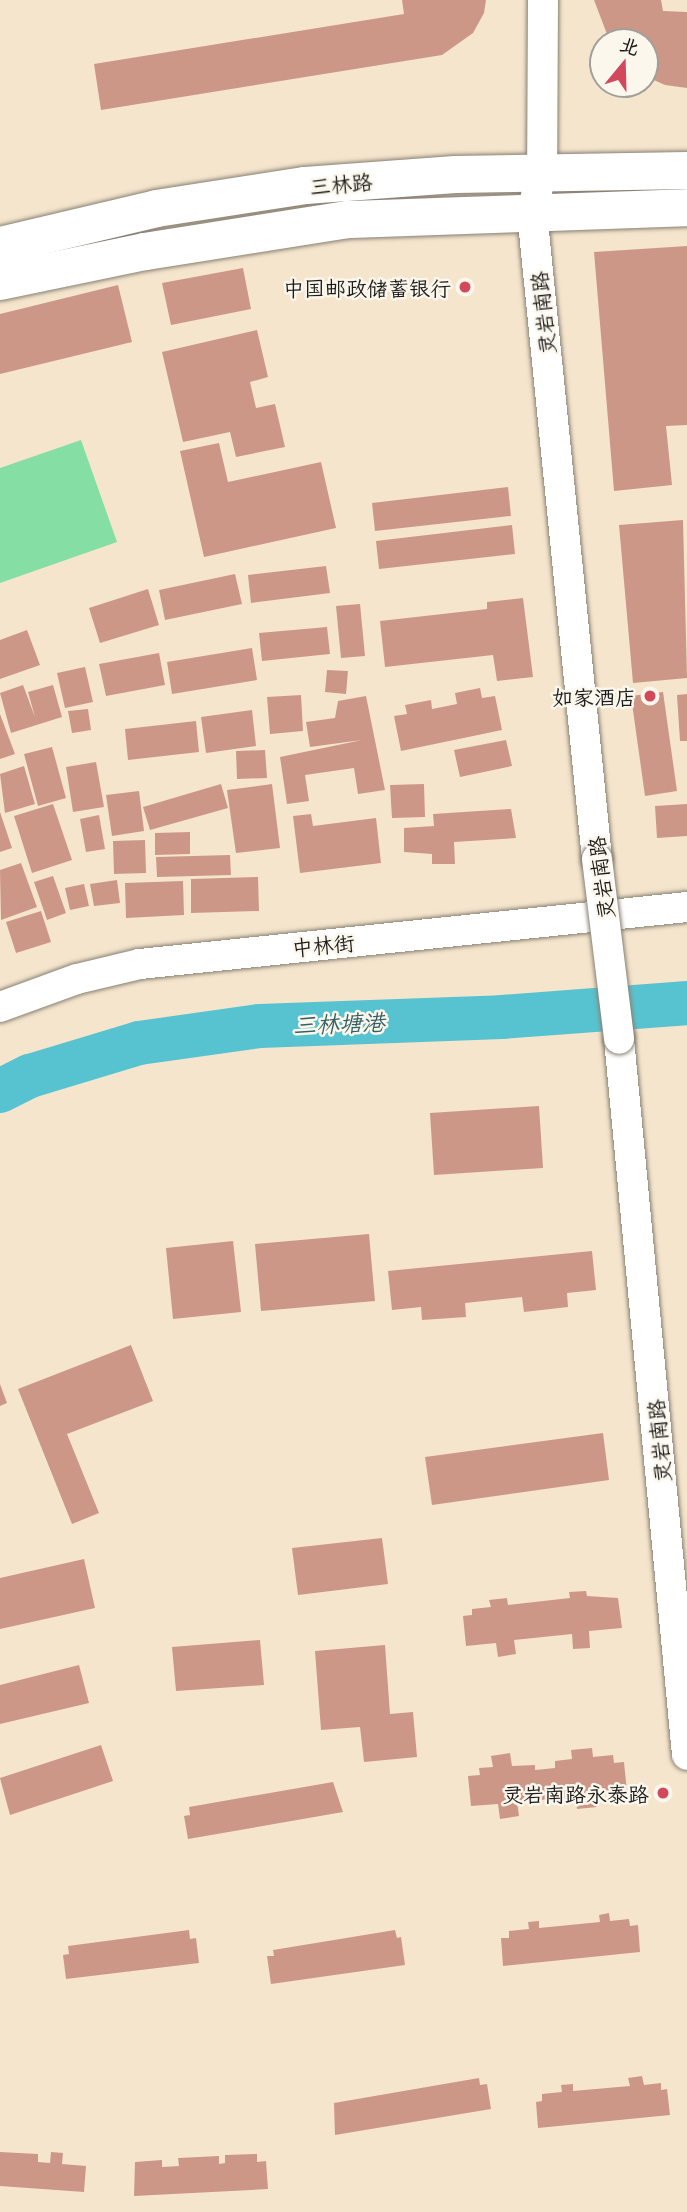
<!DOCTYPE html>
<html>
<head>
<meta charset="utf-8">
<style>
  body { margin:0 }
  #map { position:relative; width:687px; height:2212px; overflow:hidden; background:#f5e5cd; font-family:"Playpen Sans","LXGW WenKai TC",sans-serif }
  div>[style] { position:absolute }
  .green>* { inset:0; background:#85dea4 }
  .river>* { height:44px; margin:-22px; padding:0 22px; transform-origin:22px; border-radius:22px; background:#57c3d0 }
  .building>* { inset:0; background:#cd9788 }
  .roads { filter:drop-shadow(0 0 2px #888074) drop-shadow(0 0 2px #888074) }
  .minor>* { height:30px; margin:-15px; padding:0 15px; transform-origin:15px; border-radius:15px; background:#fff }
  .major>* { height:37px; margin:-18.5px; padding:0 18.5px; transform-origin:18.5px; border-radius:18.5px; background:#fff }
  .bridges { filter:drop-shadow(0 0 2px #888074) drop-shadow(0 0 2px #888074) }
  .minor-bridge>* { height:30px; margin:-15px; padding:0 15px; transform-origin:15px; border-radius:15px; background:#fff }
  .dots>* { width:19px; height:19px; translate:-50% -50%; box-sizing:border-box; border:4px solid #fbf7ec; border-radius:50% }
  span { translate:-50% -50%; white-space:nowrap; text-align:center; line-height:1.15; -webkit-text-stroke:5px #fbf7ec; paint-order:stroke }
  .street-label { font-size:21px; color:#1c1c1c }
  .poi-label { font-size:21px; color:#1c1c1c }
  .right { translate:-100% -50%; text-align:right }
  .water-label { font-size:23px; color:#345f64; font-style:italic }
  .north { position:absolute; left:589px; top:28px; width:70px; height:70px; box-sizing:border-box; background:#fbf7ec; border:2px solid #a29f99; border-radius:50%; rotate:19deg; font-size:19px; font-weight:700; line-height:28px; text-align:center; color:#1c1c1c }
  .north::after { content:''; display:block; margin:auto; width:24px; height:32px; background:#d1495b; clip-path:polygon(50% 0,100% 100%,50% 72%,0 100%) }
</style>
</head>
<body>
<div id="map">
  <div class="green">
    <div style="clip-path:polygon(81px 440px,117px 542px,0 583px,0 468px)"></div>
  </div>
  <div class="river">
    <div style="left:0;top:1091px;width:34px;rotate:-27deg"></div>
    <div style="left:30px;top:1076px;width:114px;rotate:-16.8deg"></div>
    <div style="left:139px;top:1043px;width:122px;rotate:-8deg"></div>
    <div style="left:260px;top:1026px;width:242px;rotate:-2.1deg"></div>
    <div style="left:502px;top:1017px;width:186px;rotate:-4.3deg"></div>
  </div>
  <div class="building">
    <div style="clip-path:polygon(402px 0,486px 0,484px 13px,473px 33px,442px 55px,101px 110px,94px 64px,404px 14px)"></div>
    <div style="clip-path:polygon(594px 0,661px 0,663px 11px,687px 12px,687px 88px,665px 85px,645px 76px,645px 42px,610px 42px)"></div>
    <div style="clip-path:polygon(687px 246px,687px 425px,666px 426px,672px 485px,614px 491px,594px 252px)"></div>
    <div style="clip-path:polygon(243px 268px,251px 309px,171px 325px,162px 283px)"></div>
    <div style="clip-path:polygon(118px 285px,132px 342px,0 374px,0 314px)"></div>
    <div style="clip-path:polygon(257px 330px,268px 377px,250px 382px,256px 408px,275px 404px,285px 447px,236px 457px,230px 432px,183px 442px,162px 352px)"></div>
    <div style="clip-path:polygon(219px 443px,228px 482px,321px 462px,336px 528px,204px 557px,180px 451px)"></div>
    <div style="clip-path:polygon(508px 487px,511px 516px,375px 531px,372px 503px)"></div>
    <div style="clip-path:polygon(683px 520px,687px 678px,633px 683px,619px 525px)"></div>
    <div style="clip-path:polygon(512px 525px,515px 554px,379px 569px,376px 541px)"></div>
    <div style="clip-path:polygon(326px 566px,330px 593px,251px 603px,248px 575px)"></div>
    <div style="clip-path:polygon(235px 574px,242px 604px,165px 620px,159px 590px)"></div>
    <div style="clip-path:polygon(148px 589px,159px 625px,100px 643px,89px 608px)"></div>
    <div style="clip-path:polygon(523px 598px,533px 677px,497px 681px,493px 655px,385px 667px,380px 621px,487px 609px,487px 602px)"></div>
    <div style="clip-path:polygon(360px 604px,365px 656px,341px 658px,336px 606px)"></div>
    <div style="clip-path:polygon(327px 627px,330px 654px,262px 661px,259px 633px)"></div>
    <div style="clip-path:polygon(27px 630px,40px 665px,0 679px,0 640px)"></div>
    <div style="clip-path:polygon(252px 648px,257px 680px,172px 694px,167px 662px)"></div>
    <div style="clip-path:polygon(159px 653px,165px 685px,106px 696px,99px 664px)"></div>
    <div style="clip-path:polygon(85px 667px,93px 702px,65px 708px,57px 673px)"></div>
    <div style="clip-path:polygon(327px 670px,348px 671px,346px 694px,325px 692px)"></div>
    <div style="clip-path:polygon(23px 685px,35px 717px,28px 692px,53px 685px,62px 717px,11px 733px,0 693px)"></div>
    <div style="clip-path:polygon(480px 688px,482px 698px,495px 696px,502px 730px,401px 751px,394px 716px,407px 714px,405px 705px,431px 700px,432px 709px,457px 704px,455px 693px)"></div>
    <div style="clip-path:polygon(663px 692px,677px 791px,645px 796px,631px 696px)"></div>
    <div style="clip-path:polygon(687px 694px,687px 741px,680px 741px,677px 695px)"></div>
    <div style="clip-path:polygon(301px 695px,303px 731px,270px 734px,267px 697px)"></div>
    <div style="clip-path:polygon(366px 696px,385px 790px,358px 794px,354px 768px,305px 775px,309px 801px,287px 804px,280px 757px,362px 740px,310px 747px,306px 722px,335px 718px,338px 701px)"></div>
    <div style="clip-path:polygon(88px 709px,91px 730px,72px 733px,68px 711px)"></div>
    <div style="clip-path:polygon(252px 710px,256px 746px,206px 753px,201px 717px)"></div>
    <div style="clip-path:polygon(0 714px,15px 754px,0 759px)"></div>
    <div style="clip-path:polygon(196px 721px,199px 752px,128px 760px,125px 729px)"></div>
    <div style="clip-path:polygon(506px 740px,512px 766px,460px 777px,454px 750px)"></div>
    <div style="clip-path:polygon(52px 747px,66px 798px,38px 806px,24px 754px)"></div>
    <div style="clip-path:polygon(265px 750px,267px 778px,237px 779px,236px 751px)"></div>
    <div style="clip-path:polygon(96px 762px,104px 807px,73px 812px,66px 767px)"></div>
    <div style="clip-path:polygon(24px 766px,35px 804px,5px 813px,0 774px)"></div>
    <div style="clip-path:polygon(221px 784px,228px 808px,150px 830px,143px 807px)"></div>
    <div style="clip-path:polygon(272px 784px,280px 848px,236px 853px,227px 790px)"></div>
    <div style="clip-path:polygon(424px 784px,425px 817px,392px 818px,390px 785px)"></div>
    <div style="clip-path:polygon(139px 791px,144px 831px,112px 836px,106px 795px)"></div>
    <div style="clip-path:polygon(53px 804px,72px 860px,32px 873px,14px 816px)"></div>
    <div style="clip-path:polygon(687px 804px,687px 836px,657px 838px,655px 806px)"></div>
    <div style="clip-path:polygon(511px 809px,516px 838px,454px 842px,455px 864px,432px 864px,432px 854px,404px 852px,404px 828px,434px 826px,433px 814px)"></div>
    <div style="clip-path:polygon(0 812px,12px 848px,0 852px)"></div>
    <div style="clip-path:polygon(311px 814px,313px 826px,376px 818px,381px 863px,300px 873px,293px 816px)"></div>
    <div style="clip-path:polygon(99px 815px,105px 849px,86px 852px,80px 819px)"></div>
    <div style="clip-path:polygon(190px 832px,190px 854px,155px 855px,155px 833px)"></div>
    <div style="clip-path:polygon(145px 840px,146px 873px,114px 874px,113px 841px)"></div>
    <div style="clip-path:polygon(230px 855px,231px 875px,157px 877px,156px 857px)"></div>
    <div style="clip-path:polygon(21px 863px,37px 907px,1px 920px,0 870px)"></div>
    <div style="clip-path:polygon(53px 876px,66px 913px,47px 920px,34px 882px)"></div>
    <div style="clip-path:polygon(258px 877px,259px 911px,191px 913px,191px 879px)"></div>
    <div style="clip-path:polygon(117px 880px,120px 903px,94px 906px,90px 884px)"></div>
    <div style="clip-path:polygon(183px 881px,184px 915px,126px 918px,125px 883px)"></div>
    <div style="clip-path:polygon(84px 884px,89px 906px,70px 910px,65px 888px)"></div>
    <div style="clip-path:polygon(41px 911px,51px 942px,16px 953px,6px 922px)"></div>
    <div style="clip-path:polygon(539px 1106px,543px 1168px,434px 1175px,430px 1113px)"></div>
    <div style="clip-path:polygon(369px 1234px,375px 1301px,261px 1311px,255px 1244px)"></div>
    <div style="clip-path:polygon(233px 1241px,241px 1312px,173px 1319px,166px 1248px)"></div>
    <div style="clip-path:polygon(592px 1251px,596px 1290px,567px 1293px,568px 1307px,524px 1312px,522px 1297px,465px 1303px,466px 1317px,422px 1320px,421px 1307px,392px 1310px,388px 1271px)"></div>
    <div style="clip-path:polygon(131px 1345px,153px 1401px,67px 1434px,99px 1513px,72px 1524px,18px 1389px)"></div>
    <div style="clip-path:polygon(0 1384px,7px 1403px,0 1406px)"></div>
    <div style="clip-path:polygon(603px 1433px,609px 1480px,432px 1505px,425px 1457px)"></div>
    <div style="clip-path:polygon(382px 1538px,388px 1584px,298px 1595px,292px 1548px)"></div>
    <div style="clip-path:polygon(84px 1559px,95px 1608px,0 1629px,0 1578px)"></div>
    <div style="clip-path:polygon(586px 1591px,587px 1596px,618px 1598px,622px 1628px,589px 1631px,590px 1648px,573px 1649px,572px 1634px,514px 1640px,516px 1654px,498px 1657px,496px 1643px,466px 1646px,463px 1616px,472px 1615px,472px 1609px,491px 1607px,489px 1600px,507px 1598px,508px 1605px,570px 1598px,569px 1592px)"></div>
    <div style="clip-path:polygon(260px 1640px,264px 1685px,176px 1691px,172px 1647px)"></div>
    <div style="clip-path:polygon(385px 1645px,390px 1714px,413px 1712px,417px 1757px,364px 1762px,360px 1727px,321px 1730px,315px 1651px)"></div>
    <div style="clip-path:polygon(79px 1665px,89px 1703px,0 1724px,0 1685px)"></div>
    <div style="clip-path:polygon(101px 1745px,113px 1781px,10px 1815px,0 1778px)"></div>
    <div style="clip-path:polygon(592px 1748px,593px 1757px,613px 1755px,614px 1763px,624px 1762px,627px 1792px,596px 1795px,597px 1807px,577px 1809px,576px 1797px,517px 1802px,519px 1816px,500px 1819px,498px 1804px,471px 1806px,468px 1776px,480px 1775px,479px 1768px,493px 1767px,491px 1756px,510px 1753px,512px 1766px,535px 1765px,535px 1770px,555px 1768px,555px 1761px,572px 1759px,571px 1750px)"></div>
    <div style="clip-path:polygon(333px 1782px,343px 1812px,188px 1839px,184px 1816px,190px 1815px,189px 1807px)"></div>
    <div style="clip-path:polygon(609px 1913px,610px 1921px,629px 1919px,630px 1926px,638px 1925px,640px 1952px,503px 1966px,501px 1938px,509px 1938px,509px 1931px,529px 1929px,528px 1922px,539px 1921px,539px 1928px,600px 1922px,599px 1915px)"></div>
    <div style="clip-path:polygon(189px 1930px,190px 1939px,196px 1938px,199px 1963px,66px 1979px,63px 1955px,69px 1954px,68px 1946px)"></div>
    <div style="clip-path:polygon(395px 1930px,397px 1938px,401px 1937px,405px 1965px,271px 1984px,267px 1956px,274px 1956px,273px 1950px)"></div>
    <div style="clip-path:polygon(642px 2076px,644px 2085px,661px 2083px,661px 2090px,667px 2089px,670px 2115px,538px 2128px,536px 2102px,542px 2101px,542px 2094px,562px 2092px,561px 2085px,573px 2084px,573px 2091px,630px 2086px,628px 2078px)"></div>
    <div style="clip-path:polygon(479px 2078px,480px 2085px,487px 2084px,491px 2109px,335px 2135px,334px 2103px)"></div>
    <div style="clip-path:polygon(0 2152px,38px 2154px,38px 2162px,50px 2163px,51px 2152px,63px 2153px,62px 2164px,86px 2166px,84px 2192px,0 2186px)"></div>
    <div style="clip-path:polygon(257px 2154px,257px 2162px,266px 2161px,268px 2189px,134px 2196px,135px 2162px,162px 2160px,162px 2167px,179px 2166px,178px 2158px,219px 2156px,219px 2164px,225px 2163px,225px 2155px)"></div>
  </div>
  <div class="roads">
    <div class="minor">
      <div style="left:543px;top:0;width:171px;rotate:90.3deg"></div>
      <div style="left:542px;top:171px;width:42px;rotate:103.7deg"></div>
      <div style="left:532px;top:212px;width:650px;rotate:84.26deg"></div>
      <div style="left:0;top:1007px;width:82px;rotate:-20deg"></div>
      <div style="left:77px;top:979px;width:65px;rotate:-13.4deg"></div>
      <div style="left:140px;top:964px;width:550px;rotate:-5.95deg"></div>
      <div style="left:619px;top:1039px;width:719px;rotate:84.57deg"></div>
    </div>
    <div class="major">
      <div style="left:0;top:245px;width:160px;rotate:-13.3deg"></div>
      <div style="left:156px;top:208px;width:151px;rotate:-8.8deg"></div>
      <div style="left:305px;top:185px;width:150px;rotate:-4.2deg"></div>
      <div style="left:455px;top:174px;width:232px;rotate:-1deg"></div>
      <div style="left:0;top:281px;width:148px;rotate:-11.7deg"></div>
      <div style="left:145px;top:251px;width:206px;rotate:-9deg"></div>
      <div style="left:348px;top:219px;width:339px;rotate:-2deg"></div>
    </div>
  </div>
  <div class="bridges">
    <div class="minor-bridge">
      <div style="left:597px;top:859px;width:181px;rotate:83deg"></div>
    </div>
  </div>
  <div class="dots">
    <div style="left:465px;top:287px;background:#d1495b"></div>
    <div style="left:650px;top:696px;background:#d1495b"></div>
    <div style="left:663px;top:1793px;background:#d1495b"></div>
  </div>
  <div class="street-label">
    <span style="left:341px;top:183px;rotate:-5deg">三林路</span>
    <span style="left:542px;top:313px;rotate:-96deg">灵岩南路</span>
    <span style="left:600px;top:878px;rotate:-97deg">灵岩南路</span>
    <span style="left:323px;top:944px;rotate:-5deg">中林街</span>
    <span style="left:658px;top:1441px;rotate:-95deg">灵岩南路</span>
  </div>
  <div class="poi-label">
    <span class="right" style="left:451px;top:287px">中国邮政储蓄银行</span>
    <span class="right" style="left:636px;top:696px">如家酒店</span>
    <span class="right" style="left:649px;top:1793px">灵岩南路永泰路</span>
  </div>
  <div class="water-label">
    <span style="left:339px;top:1023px;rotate:-2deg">三林塘港</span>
  </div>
  <div class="north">北</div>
</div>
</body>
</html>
